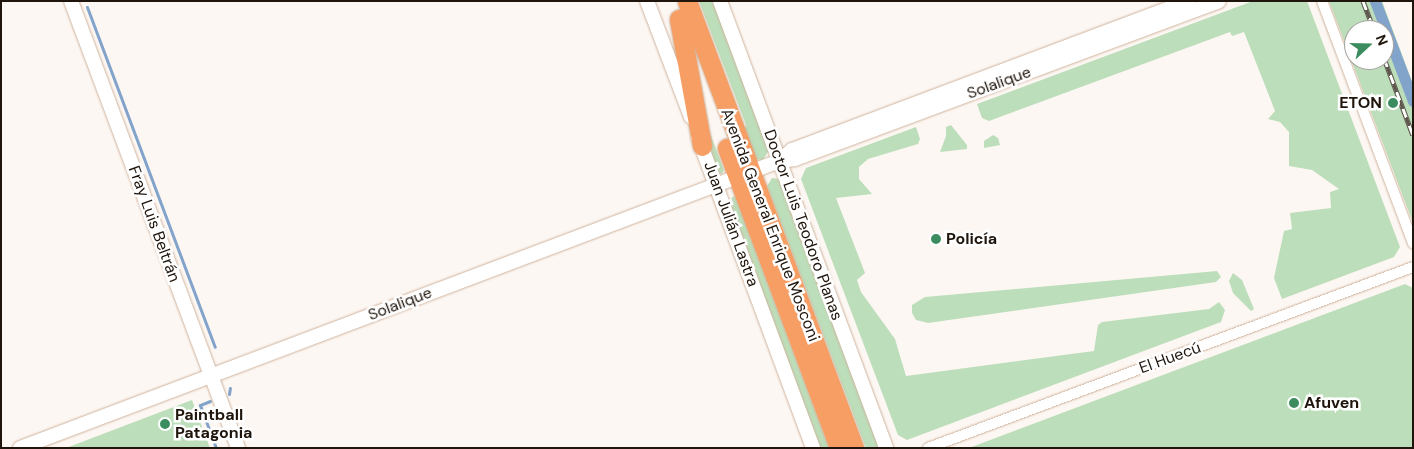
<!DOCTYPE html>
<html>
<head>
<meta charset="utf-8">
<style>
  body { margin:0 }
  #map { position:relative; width:1414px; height:449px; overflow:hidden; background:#fdf7f3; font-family:"DM Sans",sans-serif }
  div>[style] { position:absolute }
  .green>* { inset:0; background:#bddeba }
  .stream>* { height:3px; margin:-1.5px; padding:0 1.5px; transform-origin:1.5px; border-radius:1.5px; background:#82a3ca }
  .canal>* { height:11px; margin:-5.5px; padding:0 5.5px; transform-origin:5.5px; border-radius:5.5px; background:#82a3ca }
  .roads { filter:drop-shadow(0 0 1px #cfb39c) drop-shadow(0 0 1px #cfb39c) }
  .street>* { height:10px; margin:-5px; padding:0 5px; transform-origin:5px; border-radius:5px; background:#fff }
  .secondary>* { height:14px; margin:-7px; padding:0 7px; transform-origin:7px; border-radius:7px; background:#fff }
  .highway>* { height:19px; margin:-9.5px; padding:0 9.5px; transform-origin:9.5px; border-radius:9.5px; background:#f79e64 }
  .rail>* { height:5px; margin-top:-2.5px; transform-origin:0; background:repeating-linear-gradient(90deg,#fff 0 9px,#5e554d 0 18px); box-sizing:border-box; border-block:1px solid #5e554d }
  .dots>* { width:14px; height:14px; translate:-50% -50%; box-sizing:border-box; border:2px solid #fff; border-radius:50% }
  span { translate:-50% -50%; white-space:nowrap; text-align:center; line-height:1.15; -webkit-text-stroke:5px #fff; paint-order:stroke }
  .street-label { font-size:16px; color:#1f150c }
  .poi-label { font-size:16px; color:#1f150c; font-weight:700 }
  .right { translate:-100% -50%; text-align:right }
  .left { translate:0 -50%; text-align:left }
  .frame { position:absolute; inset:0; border:2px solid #1f150c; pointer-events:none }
  .north { position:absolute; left:1344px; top:20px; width:50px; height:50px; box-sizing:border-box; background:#fff; border:1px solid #a5a19e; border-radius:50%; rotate:69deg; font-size:14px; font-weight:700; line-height:20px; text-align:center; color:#1f150c }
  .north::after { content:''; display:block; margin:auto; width:18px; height:22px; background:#3b8d5f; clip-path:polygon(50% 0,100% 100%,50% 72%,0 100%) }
</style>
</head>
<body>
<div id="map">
  <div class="green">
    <div style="clip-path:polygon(699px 1px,714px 1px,769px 150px,763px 160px,754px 159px,743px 134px,746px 125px)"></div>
    <div style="clip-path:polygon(1253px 1px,1307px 1px,1400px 247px,1394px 257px,1282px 299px,1274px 278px,1284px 231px,1292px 229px,1290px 213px,1331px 208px,1330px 192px,1339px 189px,1312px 170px,1289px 166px,1289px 132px,1280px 122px,1268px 119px,1275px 111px,1244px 32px,1232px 36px,1230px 32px,989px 121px,982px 118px,977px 104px)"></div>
    <div style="clip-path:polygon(evenodd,1329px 1px,1382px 1px,1413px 84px,1413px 223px,1329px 1px,1354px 30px,1384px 30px,1384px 60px,1354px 60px,1354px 30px)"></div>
    <div style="clip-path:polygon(702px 112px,724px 170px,722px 174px,718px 172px,705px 138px)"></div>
    <div style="clip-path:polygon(951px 125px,967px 145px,967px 149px,940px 152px,946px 136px,946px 127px)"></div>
    <div style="clip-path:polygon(916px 127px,920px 139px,918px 144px,868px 159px,859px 167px,859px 179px,872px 194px,836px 198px,865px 273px,857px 280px,861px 292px,895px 339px,906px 376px,1094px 351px,1098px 325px,1102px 322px,1209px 309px,1219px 302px,1225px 310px,1221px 322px,907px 440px,898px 435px,801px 179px,806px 168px)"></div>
    <div style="clip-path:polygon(993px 135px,998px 138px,1000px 145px,984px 148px,984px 141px)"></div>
    <div style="clip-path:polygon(772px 178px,779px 179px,881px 448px,866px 448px,767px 186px)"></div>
    <div style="clip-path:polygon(734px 196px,750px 224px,748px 231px,829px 448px,819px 448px,728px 201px)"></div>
    <div style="clip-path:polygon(1217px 271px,1221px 277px,1216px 282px,928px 323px,916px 320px,912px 313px,912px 305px,925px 297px)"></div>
    <div style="clip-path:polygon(1233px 273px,1242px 280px,1254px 309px,1251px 311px,1233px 293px,1229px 281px)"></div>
    <div style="clip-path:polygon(1405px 284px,1413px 288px,1413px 448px,969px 448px)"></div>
    <div style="clip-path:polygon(192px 400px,210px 448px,66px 448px)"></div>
  </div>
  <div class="stream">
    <div style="left:87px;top:7px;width:363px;rotate:69.4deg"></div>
    <div style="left:229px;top:394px;width:6px;rotate:-81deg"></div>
    <div style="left:210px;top:401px;width:11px;rotate:158deg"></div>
    <div style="left:200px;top:405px;width:46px;rotate:69.6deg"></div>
  </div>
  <div class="canal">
    <div style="left:1375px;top:1px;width:107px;rotate:69.2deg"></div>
  </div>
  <div class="roads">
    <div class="street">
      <div style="left:1322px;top:1px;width:259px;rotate:69.4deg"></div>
      <div style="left:928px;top:448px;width:518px;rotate:-20.47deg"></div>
    </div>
    <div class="secondary">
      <div style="left:71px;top:1px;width:477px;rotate:69.5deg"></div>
      <div style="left:647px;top:1px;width:124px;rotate:69.2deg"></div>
      <div style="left:720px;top:1px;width:477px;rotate:69.6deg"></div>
      <div style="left:698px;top:137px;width:332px;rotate:69.7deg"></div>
      <div style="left:779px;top:161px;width:17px;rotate:-40deg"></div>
      <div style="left:792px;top:150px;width:424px;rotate:-20.6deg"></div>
      <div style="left:20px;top:448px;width:811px;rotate:-20.71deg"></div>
      <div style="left:779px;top:161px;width:16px;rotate:-7deg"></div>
      <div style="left:795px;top:159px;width:452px;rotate:-20.4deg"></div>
    </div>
    <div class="highway">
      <div style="left:687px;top:1px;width:477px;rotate:69.5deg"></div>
      <div style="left:679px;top:19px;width:129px;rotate:79.7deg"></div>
      <div style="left:727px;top:148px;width:320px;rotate:69.5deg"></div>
    </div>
  </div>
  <div class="rail">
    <div style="left:1363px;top:1px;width:31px;rotate:69deg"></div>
    <div style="left:1384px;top:58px;width:82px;rotate:69.4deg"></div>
  </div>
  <div class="dots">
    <div style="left:1393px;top:103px;background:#3b8d5f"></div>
    <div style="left:936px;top:239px;background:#3b8d5f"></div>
    <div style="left:1294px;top:403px;background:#3b8d5f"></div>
    <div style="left:165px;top:424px;background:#3b8d5f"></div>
  </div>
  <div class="street-label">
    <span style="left:999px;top:83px;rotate:-20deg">Solalique</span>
    <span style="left:154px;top:224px;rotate:70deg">Fray Luis Beltrán</span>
    <span style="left:731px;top:224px;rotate:70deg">Juan Julián Lastra</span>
    <span style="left:770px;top:225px;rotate:69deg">Avenida General Enrique Mosconi</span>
    <span style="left:803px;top:225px;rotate:70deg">Doctor Luis Teodoro Planas</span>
    <span style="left:400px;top:304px;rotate:-21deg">Solalique</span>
    <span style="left:1170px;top:358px;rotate:-20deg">El Huecú</span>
  </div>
  <div class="poi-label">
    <span class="right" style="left:1382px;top:103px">ETON</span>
    <span class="left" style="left:946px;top:239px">Policía</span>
    <span class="left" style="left:1304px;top:403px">Afuven</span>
    <span class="left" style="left:175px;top:424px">Paintball<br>Patagonia</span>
  </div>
  <div class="frame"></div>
  <div class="north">N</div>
</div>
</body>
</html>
